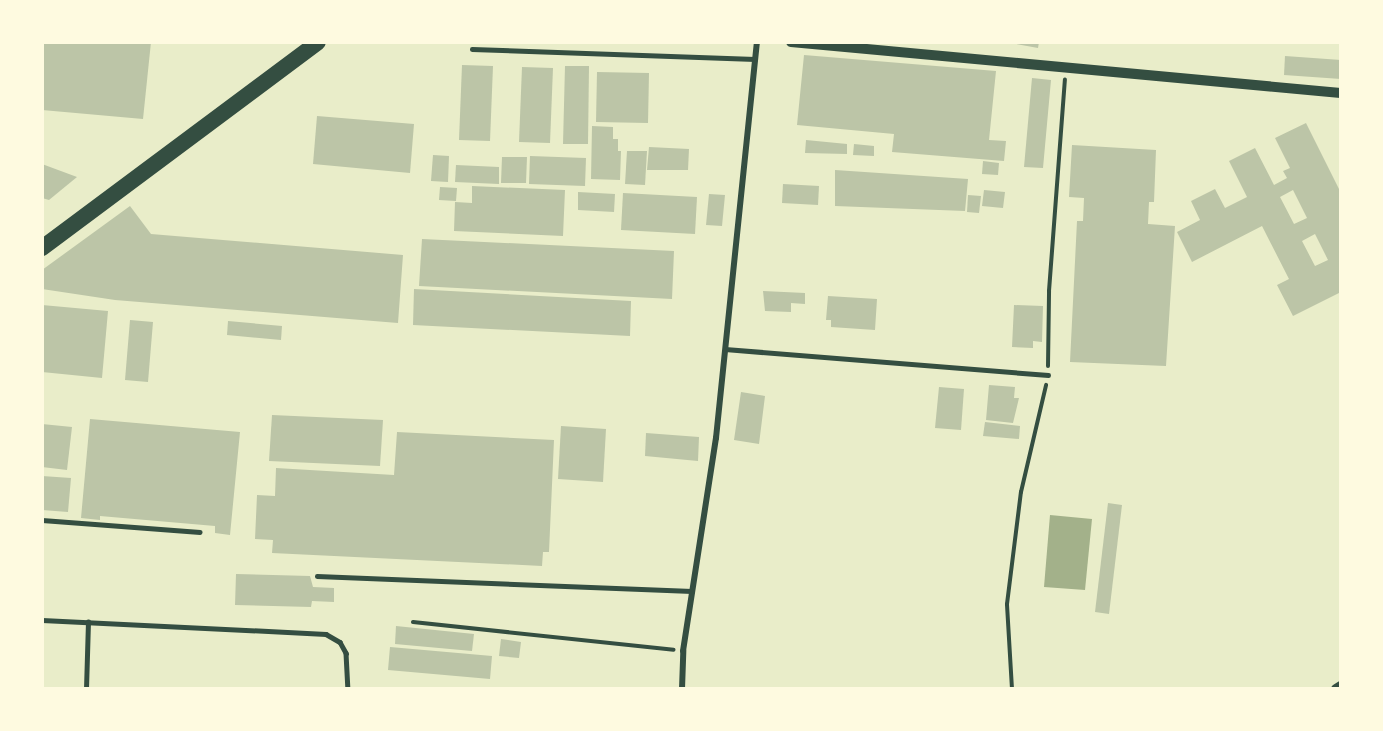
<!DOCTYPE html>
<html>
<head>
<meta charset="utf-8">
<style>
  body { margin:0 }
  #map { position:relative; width:1383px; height:731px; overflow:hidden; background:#e9edc9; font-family:Figtree,sans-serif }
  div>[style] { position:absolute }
  .water>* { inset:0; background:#a3b18a }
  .building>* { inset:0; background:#bcc5a7 }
  .path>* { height:4px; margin:-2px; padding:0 2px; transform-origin:2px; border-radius:2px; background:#344e41 }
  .service>* { height:4.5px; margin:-2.25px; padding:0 2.25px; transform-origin:2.25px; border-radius:2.25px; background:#344e41 }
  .minor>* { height:6px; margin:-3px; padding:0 3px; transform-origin:3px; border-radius:3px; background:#344e41 }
  .tertiary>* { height:10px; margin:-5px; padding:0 5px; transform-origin:5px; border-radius:5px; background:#344e41 }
  .trunk>* { height:16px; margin:-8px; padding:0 8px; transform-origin:8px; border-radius:8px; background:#344e41 }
  span { translate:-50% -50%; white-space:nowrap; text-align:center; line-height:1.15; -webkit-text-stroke:4.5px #fefae0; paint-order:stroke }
  .frame { position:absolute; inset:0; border:44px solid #fefae0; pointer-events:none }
</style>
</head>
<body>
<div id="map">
  <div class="water">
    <div style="clip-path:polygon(1050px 515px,1092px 519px,1085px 590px,1044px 587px)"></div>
  </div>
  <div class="building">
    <div style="clip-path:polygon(42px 42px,151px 42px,143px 119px,42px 110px)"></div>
    <div style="clip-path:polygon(1005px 42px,1039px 42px,1038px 48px)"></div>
    <div style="clip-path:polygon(804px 55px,996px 71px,989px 140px,1006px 141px,1004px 161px,892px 152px,894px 134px,797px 125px)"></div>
    <div style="clip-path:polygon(1285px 56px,1341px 60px,1341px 79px,1284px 75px)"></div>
    <div style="clip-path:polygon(462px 65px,493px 66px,490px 141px,459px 140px)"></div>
    <div style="clip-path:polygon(565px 66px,589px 66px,588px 144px,563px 144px)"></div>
    <div style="clip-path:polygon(522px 67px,553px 68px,550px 143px,519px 142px)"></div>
    <div style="clip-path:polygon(597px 72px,649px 73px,648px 123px,596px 122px)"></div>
    <div style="clip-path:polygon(1032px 78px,1051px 80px,1043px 168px,1024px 167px)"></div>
    <div style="clip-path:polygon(317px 116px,414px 124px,410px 173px,313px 164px)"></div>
    <div style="clip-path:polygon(evenodd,1306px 123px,1341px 193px,1341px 292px,1293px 316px,1277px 285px,1289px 279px,1262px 226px,1192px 262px,1177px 232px,1200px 220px,1191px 201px,1215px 189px,1225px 208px,1247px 197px,1229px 161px,1255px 148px,1274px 185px,1287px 178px,1283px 171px,1290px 168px,1275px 138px,1306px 123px,1293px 190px,1307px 218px,1294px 224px,1280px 197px,1293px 190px,1306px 123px,1315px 234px,1328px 260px,1315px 266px,1302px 241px,1315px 234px)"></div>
    <div style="clip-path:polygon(592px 126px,613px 127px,613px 139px,618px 139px,618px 151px,621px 151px,620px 180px,591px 179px)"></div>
    <div style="clip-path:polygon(806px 140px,847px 144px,847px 154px,805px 153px)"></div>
    <div style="clip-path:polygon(854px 144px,874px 146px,874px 156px,853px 155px)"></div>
    <div style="clip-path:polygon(1072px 145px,1156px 150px,1154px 202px,1149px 202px,1148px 224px,1175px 226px,1166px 366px,1070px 362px,1077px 221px,1083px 221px,1084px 198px,1069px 197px)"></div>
    <div style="clip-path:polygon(649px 147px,689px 149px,688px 170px,647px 170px)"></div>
    <div style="clip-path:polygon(627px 151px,647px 151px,645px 185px,625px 184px)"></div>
    <div style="clip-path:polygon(433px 155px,449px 156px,448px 182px,431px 181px)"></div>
    <div style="clip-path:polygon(530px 156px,586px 158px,585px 186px,529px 184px)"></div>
    <div style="clip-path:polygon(502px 157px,527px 157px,526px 183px,501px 183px)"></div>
    <div style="clip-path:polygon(983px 161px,999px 163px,998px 175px,982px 174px)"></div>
    <div style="clip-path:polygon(42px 164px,77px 177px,49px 200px,42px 198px)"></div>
    <div style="clip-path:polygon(456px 165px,499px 167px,499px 184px,455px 182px)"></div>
    <div style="clip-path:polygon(835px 170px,968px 179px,965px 211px,835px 206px)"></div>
    <div style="clip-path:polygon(783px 184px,819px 186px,818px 205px,782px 203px)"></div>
    <div style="clip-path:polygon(472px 186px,565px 190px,563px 236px,454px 231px,455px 202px,472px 203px)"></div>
    <div style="clip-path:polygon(440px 187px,457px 188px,456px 201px,439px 200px)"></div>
    <div style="clip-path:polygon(984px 190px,1005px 192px,1003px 208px,982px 206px)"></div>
    <div style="clip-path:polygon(578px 192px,615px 194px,614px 212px,578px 210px)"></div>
    <div style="clip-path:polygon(623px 193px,697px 197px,695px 234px,621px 230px)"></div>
    <div style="clip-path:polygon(709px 194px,725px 195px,722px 226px,706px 225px)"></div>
    <div style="clip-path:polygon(968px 195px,981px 196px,979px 213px,967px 212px)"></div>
    <div style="clip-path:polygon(130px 206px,151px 234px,403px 255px,398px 323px,115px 300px,42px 289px,42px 270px)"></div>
    <div style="clip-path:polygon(422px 239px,674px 251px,672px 299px,419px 286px)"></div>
    <div style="clip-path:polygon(414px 289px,631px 301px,630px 336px,413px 325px)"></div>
    <div style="clip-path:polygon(763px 291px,805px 293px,805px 304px,791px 303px,791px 312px,765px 311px)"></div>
    <div style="clip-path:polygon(828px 296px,877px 299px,875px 330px,831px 327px,831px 320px,826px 320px)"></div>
    <div style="clip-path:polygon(42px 305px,108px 311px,102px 378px,42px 372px)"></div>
    <div style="clip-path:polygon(1014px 305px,1043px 306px,1042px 342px,1033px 341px,1033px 348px,1012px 347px)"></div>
    <div style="clip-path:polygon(130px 320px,153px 322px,148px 382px,125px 380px)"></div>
    <div style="clip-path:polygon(228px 321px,282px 326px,281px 340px,227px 335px)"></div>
    <div style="clip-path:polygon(989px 385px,1015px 387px,1014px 398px,1019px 398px,1013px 423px,986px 420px)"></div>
    <div style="clip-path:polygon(939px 387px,964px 389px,961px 430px,935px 428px)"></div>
    <div style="clip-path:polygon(741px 392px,765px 396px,759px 444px,734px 440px)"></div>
    <div style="clip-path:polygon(272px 415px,383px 420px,380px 466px,269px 461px)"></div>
    <div style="clip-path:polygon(90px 419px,240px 432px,230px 535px,215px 533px,215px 526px,100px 516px,100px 520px,81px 518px)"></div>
    <div style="clip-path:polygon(985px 422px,1020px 426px,1019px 439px,983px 436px)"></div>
    <div style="clip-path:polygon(42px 424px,72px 427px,67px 470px,42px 467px)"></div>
    <div style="clip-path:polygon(561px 426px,606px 429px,603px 482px,558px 479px)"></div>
    <div style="clip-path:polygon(397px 432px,554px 440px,549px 552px,543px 552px,542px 566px,272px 553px,273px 540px,255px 539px,257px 495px,275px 496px,276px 468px,394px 475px)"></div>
    <div style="clip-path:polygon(646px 433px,699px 437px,698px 461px,645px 456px)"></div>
    <div style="clip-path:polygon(42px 476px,71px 478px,68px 512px,42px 510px)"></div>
    <div style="clip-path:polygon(1108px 503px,1122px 505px,1109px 614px,1095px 612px)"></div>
    <div style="clip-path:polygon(236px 574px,310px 576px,313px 587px,334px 588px,334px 602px,312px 601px,311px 607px,235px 605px)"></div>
    <div style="clip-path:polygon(396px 626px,474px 634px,472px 651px,395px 644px)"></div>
    <div style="clip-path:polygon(501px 639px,521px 642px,519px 658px,499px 656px)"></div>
    <div style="clip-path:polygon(390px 647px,492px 656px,490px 679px,388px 670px)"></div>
  </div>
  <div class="path">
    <div style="left:1048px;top:366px;width:75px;rotate:-89.2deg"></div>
    <div style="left:1049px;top:291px;width:212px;rotate:-85.7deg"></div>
    <div style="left:413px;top:622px;width:262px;rotate:6.1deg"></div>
    <div style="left:1012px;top:689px;width:85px;rotate:-93.4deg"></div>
    <div style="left:1007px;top:604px;width:113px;rotate:-82.9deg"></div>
    <div style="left:1021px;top:492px;width:110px;rotate:-76.8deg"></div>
  </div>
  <div class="service">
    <div style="left:472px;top:49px;width:283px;rotate:2deg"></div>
    <div style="left:725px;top:349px;width:324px;rotate:4.6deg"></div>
    <div style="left:42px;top:520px;width:158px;rotate:4.3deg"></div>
    <div style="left:317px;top:576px;width:375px;rotate:2.3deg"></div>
    <div style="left:42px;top:620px;width:284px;rotate:2.8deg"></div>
    <div style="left:326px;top:634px;width:16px;rotate:30deg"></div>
    <div style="left:340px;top:642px;width:13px;rotate:61deg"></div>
    <div style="left:346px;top:653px;width:36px;rotate:87deg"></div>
    <div style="left:86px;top:689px;width:67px;rotate:-88.3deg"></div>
  </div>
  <div class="minor">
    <div style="left:682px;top:689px;width:38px;rotate:-88deg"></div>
    <div style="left:683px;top:651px;width:216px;rotate:-81.2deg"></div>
    <div style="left:716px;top:438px;width:398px;rotate:-84.1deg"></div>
  </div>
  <div class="tertiary">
    <div style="left:791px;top:42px;width:552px;rotate:5.3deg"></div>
    <div style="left:1336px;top:689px;width:6px;rotate:-31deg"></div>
  </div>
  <div class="trunk">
    <div style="left:42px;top:248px;width:344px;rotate:-36.7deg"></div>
  </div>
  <div class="frame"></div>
</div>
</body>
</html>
